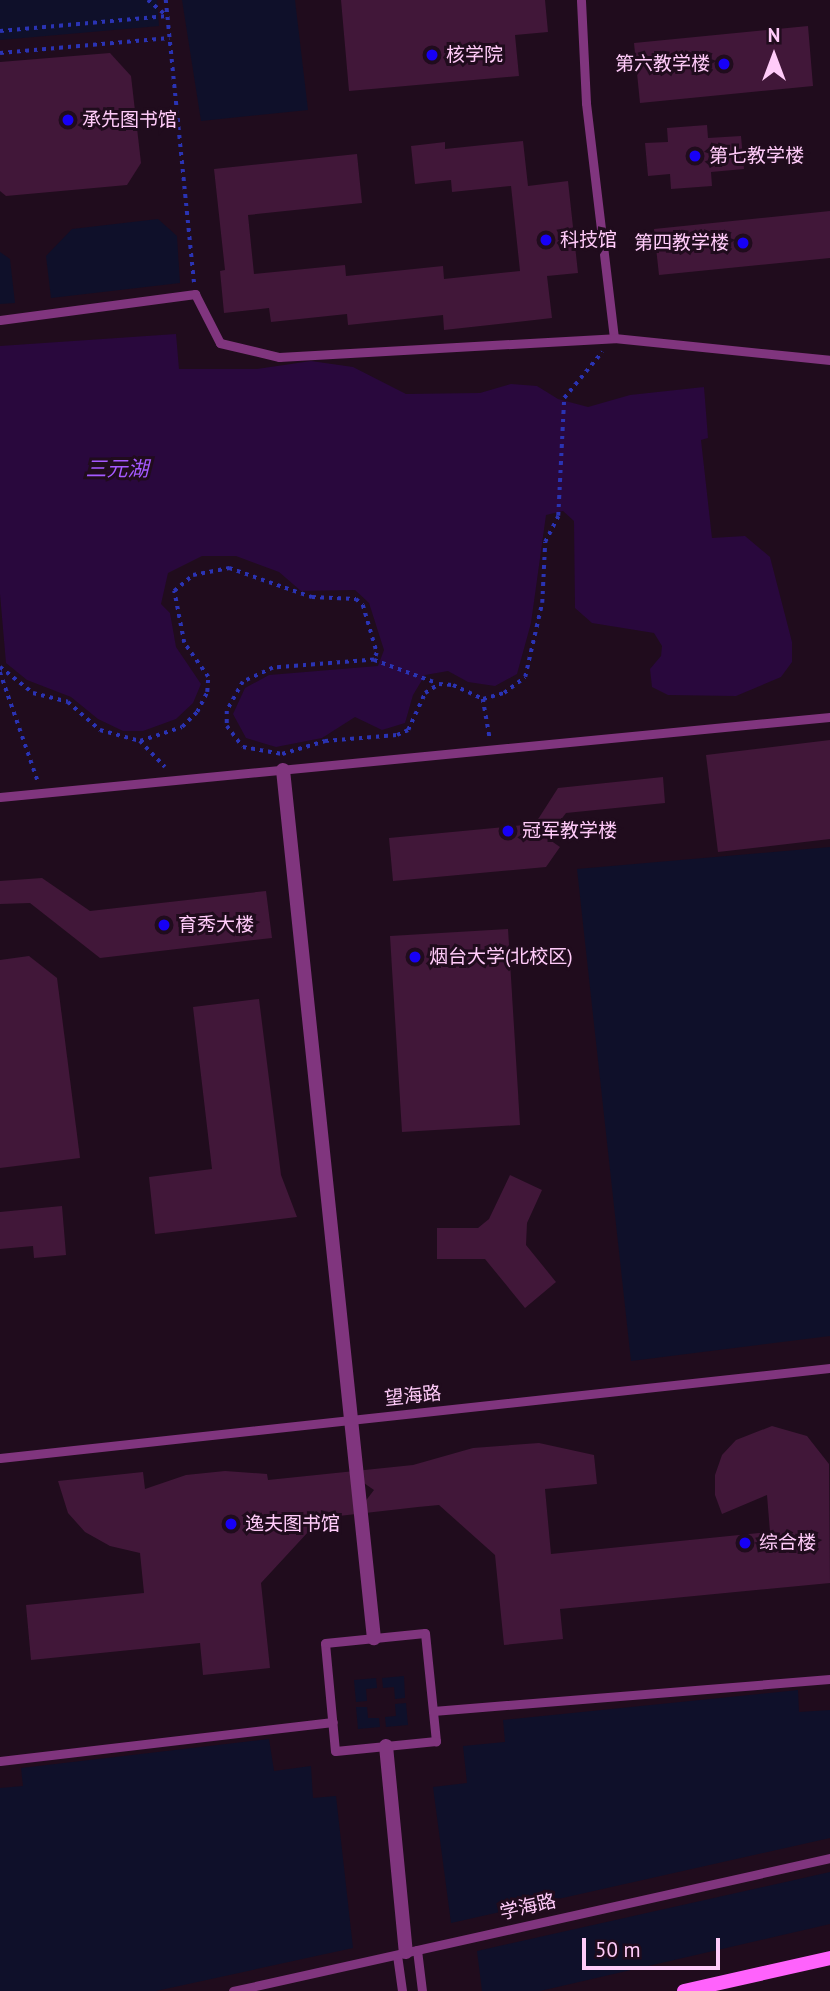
<!DOCTYPE html>
<html>
<head>
<meta charset="utf-8">
<style>
  body { margin:0 }
  #map { position:relative; width:830px; height:1991px; overflow:hidden; background:#200c1d; font-family:"PT Sans","Noto Sans SC",sans-serif }
  div>[style] { position:absolute }
  .green>* { inset:0; background:#0f102a }
  .water>* { inset:0; background:#29083d }
  .building>* { inset:0; background:#411739 }
  .path>* { height:3.5px; margin-top:-1.75px; transform-origin:0; background:repeating-linear-gradient(90deg,#2a33b4 0 3.5px,transparent 0 8.5px) }
  .lane>* { height:9px; margin:-4.5px; padding:0 4.5px; transform-origin:4.5px; border-radius:4.5px; background:#80357e }
  .street>* { height:14px; margin:-7px; padding:0 7px; transform-origin:7px; border-radius:7px; background:#80357e }
  .secondary>* { height:14px; margin:-7px; padding:0 7px; transform-origin:7px; border-radius:7px; background:#ff62fc }
  .dots>* { width:19px; height:19px; translate:-50% -50%; box-sizing:border-box; border:4px solid #200c1d; border-radius:50% }
  span { translate:-50% -50%; white-space:nowrap; text-align:center; line-height:1.15; -webkit-text-stroke:6px #200c1d; paint-order:stroke }
  .poi-label { font-size:19px; color:#ffcbf9 }
  .left { translate:0 -50%; text-align:left }
  .right { translate:-100% -50%; text-align:right }
  .street-label { font-size:19px; color:#ffcbf9 }
  .water-label { font-size:21px; color:#a559ff; font-style:italic }
  .north { position:absolute; left:739px; top:21px; width:70px; height:70px; -webkit-text-stroke:5px #200c1d; paint-order:stroke; rotate:0deg; font-size:19px; font-weight:700; line-height:28px; text-align:center; color:#ffcbf9 }
  .north::after { content:''; display:block; margin:auto; width:24px; height:32px; background:#ffcbf9; clip-path:polygon(50% 0,100% 100%,50% 72%,0 100%) }
  .scale { position:absolute; left:582px; top:1938px; width:138px; height:32px; box-sizing:border-box; border:4px solid #ffcbf9; border-top:0; padding-left:9px; font-size:21px; line-height:24px; white-space:nowrap; color:#ffcbf9; -webkit-text-stroke:5px #200c1d; paint-order:stroke }
</style>
</head>
<body>
<div id="map">
  <div class="green">
    <div style="clip-path:polygon(0 0,157px 0,159px 26px,0 40px)"></div>
    <div style="clip-path:polygon(182px 0,295px 0,308px 110px,201px 121px)"></div>
    <div style="clip-path:polygon(158px 219px,177px 236px,180px 283px,51px 298px,46px 256px,72px 229px)"></div>
    <div style="clip-path:polygon(0 252px,10px 259px,15px 303px,0 304px)"></div>
    <div style="clip-path:polygon(830px 847px,830px 1336px,631px 1361px,577px 869px)"></div>
    <div style="clip-path:polygon(404px 1676px,405px 1698px,395px 1699px,394px 1687px,383px 1688px,382px 1678px)"></div>
    <div style="clip-path:polygon(376px 1678px,377px 1688px,366px 1689px,367px 1701px,356px 1702px,354px 1680px)"></div>
    <div style="clip-path:polygon(798px 1690px,799px 1712px,830px 1710px,830px 1838px,451px 1923px,433px 1787px,467px 1783px,463px 1746px,505px 1742px,503px 1720px)"></div>
    <div style="clip-path:polygon(406px 1703px,408px 1725px,386px 1727px,385px 1717px,396px 1716px,395px 1704px)"></div>
    <div style="clip-path:polygon(356px 1707px,367px 1707px,368px 1718px,379px 1718px,380px 1727px,358px 1729px)"></div>
    <div style="clip-path:polygon(269px 1739px,274px 1771px,311px 1766px,313px 1798px,336px 1796px,353px 1948px,156px 1991px,0 1991px,0 1788px,23px 1786px,21px 1768px)"></div>
    <div style="clip-path:polygon(830px 1872px,830px 1924px,540px 1991px,482px 1991px,477px 1951px)"></div>
  </div>
  <div class="water">
    <div style="clip-path:polygon(176px 334px,179px 369px,257px 369px,311px 361px,353px 367px,406px 394px,480px 393px,511px 384px,537px 386px,558px 399px,588px 407px,630px 395px,704px 387px,708px 438px,701px 440px,712px 538px,745px 536px,770px 557px,792px 642px,792px 662px,781px 677px,736px 696px,668px 695px,652px 687px,650px 669px,661px 656px,662px 646px,654px 633px,592px 623px,575px 608px,574px 521px,563px 511px,546px 515px,531px 623px,517px 674px,495px 686px,468px 682px,448px 671px,425px 675px,413px 695px,405px 723px,382px 730px,355px 717px,322px 738px,276px 747px,246px 738px,233px 714px,245px 688px,269px 675px,378px 666px,384px 650px,369px 603px,355px 590px,301px 591px,279px 572px,236px 556px,202px 556px,168px 573px,161px 604px,170px 613px,176px 647px,201px 684px,193px 703px,176px 719px,143px 731px,123px 731px,98px 719px,71px 697px,27px 680px,6px 663px,0 594px,0 346px)"></div>
  </div>
  <div class="building">
    <div style="clip-path:polygon(341px 0,545px 0,548px 32px,515px 35px,519px 76px,349px 91px)"></div>
    <div style="clip-path:polygon(808px 26px,813px 86px,640px 103px,634px 43px)"></div>
    <div style="clip-path:polygon(110px 53px,131px 76px,141px 163px,127px 185px,6px 196px,0 191px,0 62px)"></div>
    <div style="clip-path:polygon(707px 125px,708px 138px,741px 136px,744px 169px,711px 172px,712px 186px,671px 189px,670px 174px,648px 176px,645px 143px,668px 142px,667px 128px)"></div>
    <div style="clip-path:polygon(523px 141px,528px 186px,568px 181px,578px 273px,547px 276px,552px 318px,444px 330px,443px 315px,348px 325px,347px 314px,271px 322px,269px 308px,224px 313px,220px 271px,225px 270px,214px 169px,357px 154px,362px 203px,248px 215px,254px 274px,345px 265px,346px 276px,443px 266px,444px 279px,520px 271px,511px 186px,452px 192px,451px 180px,415px 184px,411px 146px,445px 142px,445px 149px)"></div>
    <div style="clip-path:polygon(830px 211px,830px 258px,659px 275px,654px 229px)"></div>
    <div style="clip-path:polygon(830px 740px,830px 839px,718px 852px,706px 755px)"></div>
    <div style="clip-path:polygon(663px 777px,665px 803px,566px 813px,547px 838px,560px 847px,546px 867px,393px 881px,389px 838px,535px 824px,558px 788px)"></div>
    <div style="clip-path:polygon(42px 878px,90px 911px,266px 891px,272px 938px,100px 958px,30px 903px,0 904px,0 881px)"></div>
    <div style="clip-path:polygon(508px 929px,520px 1125px,402px 1132px,390px 936px)"></div>
    <div style="clip-path:polygon(29px 956px,57px 978px,80px 1158px,0 1168px,0 960px)"></div>
    <div style="clip-path:polygon(259px 999px,281px 1175px,297px 1217px,155px 1234px,149px 1177px,212px 1169px,193px 1007px)"></div>
    <div style="clip-path:polygon(510px 1175px,542px 1190px,527px 1223px,526px 1245px,556px 1282px,525px 1308px,485px 1259px,437px 1259px,437px 1228px,478px 1228px,489px 1219px)"></div>
    <div style="clip-path:polygon(62px 1206px,66px 1255px,34px 1258px,33px 1246px,0 1249px,0 1212px)"></div>
    <div style="clip-path:polygon(evenodd,772px 1426px,807px 1436px,829px 1464px,830px 1583px,560px 1609px,563px 1639px,504px 1645px,495px 1555px,439px 1505px,418px 1507px,321px 1518px,261px 1583px,270px 1668px,203px 1675px,200px 1643px,31px 1660px,26px 1605px,144px 1593px,140px 1553px,110px 1546px,85px 1532px,68px 1513px,58px 1481px,143px 1472px,145px 1489px,186px 1475px,225px 1471px,267px 1474px,268px 1480px,413px 1465px,473px 1448px,539px 1443px,594px 1455px,597px 1484px,545px 1489px,551px 1554px,770px 1532px,767px 1495px,722px 1514px,715px 1495px,715px 1475px,722px 1455px,736px 1440px,772px 1426px,361px 1481px,374px 1490px,364px 1503px,361px 1481px)"></div>
  </div>
  <div class="path">
    <div style="left:148px;top:0;width:25px;rotate:40deg"></div>
    <div style="left:166px;top:0;width:284px;rotate:84.3deg"></div>
    <div style="left:0;top:31px;width:168px;rotate:-5.1deg"></div>
    <div style="left:0;top:53px;width:170px;rotate:-5.1deg"></div>
    <div style="left:374px;top:660px;width:67px;rotate:20.1deg"></div>
    <div style="left:0;top:667px;width:42px;rotate:38.2deg"></div>
    <div style="left:33px;top:693px;width:36px;rotate:14deg"></div>
    <div style="left:68px;top:702px;width:43px;rotate:41.2deg"></div>
    <div style="left:100px;top:730px;width:41px;rotate:15.4deg"></div>
    <div style="left:140px;top:741px;width:44px;rotate:-18.4deg"></div>
    <div style="left:182px;top:727px;width:21px;rotate:-45deg"></div>
    <div style="left:197px;top:712px;width:22px;rotate:-63deg"></div>
    <div style="left:207px;top:692px;width:15px;rotate:-86deg"></div>
    <div style="left:208px;top:677px;width:42px;rotate:-125.2deg"></div>
    <div style="left:184px;top:643px;width:53px;rotate:-100.9deg"></div>
    <div style="left:174px;top:591px;width:25px;rotate:-40deg"></div>
    <div style="left:193px;top:575px;width:37px;rotate:-11deg"></div>
    <div style="left:229px;top:568px;width:88px;rotate:19.3deg"></div>
    <div style="left:312px;top:597px;width:44px;rotate:2.6deg"></div>
    <div style="left:356px;top:599px;width:9px;rotate:41deg"></div>
    <div style="left:363px;top:605px;width:50px;rotate:73.7deg"></div>
    <div style="left:377px;top:653px;width:8px;rotate:113deg"></div>
    <div style="left:374px;top:660px;width:101px;rotate:175.5deg"></div>
    <div style="left:273px;top:668px;width:33px;rotate:155deg"></div>
    <div style="left:243px;top:682px;width:33px;rotate:119deg"></div>
    <div style="left:227px;top:711px;width:15px;rotate:90deg"></div>
    <div style="left:227px;top:726px;width:26px;rotate:53deg"></div>
    <div style="left:243px;top:747px;width:40px;rotate:10deg"></div>
    <div style="left:282px;top:754px;width:45px;rotate:-16.8deg"></div>
    <div style="left:325px;top:741px;width:72px;rotate:-4.8deg"></div>
    <div style="left:397px;top:735px;width:12px;rotate:-24deg"></div>
    <div style="left:408px;top:730px;width:41px;rotate:-65.3deg"></div>
    <div style="left:425px;top:693px;width:17px;rotate:-33deg"></div>
    <div style="left:439px;top:684px;width:14px;rotate:4deg"></div>
    <div style="left:453px;top:685px;width:33px;rotate:25deg"></div>
    <div style="left:483px;top:699px;width:22px;rotate:-16deg"></div>
    <div style="left:504px;top:693px;width:26px;rotate:-37deg"></div>
    <div style="left:525px;top:677px;width:76px;rotate:-77.1deg"></div>
    <div style="left:542px;top:603px;width:61px;rotate:-87.2deg"></div>
    <div style="left:545px;top:542px;width:29px;rotate:-63deg"></div>
    <div style="left:558px;top:516px;width:118px;rotate:-87.1deg"></div>
    <div style="left:564px;top:398px;width:60px;rotate:-50.4deg"></div>
    <div style="left:0;top:672px;width:116px;rotate:70.9deg"></div>
    <div style="left:483px;top:699px;width:41px;rotate:80.1deg"></div>
    <div style="left:140px;top:741px;width:36px;rotate:46deg"></div>
  </div>
  <div class="lane">
    <div style="left:0;top:320px;width:197px;rotate:-7.6deg"></div>
    <div style="left:195px;top:294px;width:55px;rotate:63deg"></div>
    <div style="left:220px;top:343px;width:61px;rotate:13.3deg"></div>
    <div style="left:279px;top:357px;width:336px;rotate:-3.2deg"></div>
    <div style="left:614px;top:338px;width:237px;rotate:-96.8deg"></div>
    <div style="left:586px;top:103px;width:103px;rotate:-92.8deg"></div>
    <div style="left:614px;top:338px;width:217px;rotate:5.8deg"></div>
    <div style="left:0;top:797px;width:834px;rotate:-5.51deg"></div>
    <div style="left:0;top:1458px;width:835px;rotate:-6.19deg"></div>
    <div style="left:425px;top:1633px;width:109px;rotate:84.2deg"></div>
    <div style="left:436px;top:1741px;width:101px;rotate:174.3deg"></div>
    <div style="left:335px;top:1751px;width:108px;rotate:-95.3deg"></div>
    <div style="left:325px;top:1643px;width:100px;rotate:-5.7deg"></div>
    <div style="left:433px;top:1711px;width:398px;rotate:-4.6deg"></div>
    <div style="left:0;top:1761px;width:335px;rotate:-6.7deg"></div>
    <div style="left:417px;top:1950px;width:41px;rotate:83deg"></div>
    <div style="left:397px;top:1955px;width:36px;rotate:82deg"></div>
    <div style="left:233px;top:1991px;width:612px;rotate:-12.56deg"></div>
  </div>
  <div class="street">
    <div style="left:283px;top:770px;width:873px;rotate:84.02deg"></div>
    <div style="left:386px;top:1746px;width:207px;rotate:84.5deg"></div>
  </div>
  <div class="secondary">
    <div style="left:684px;top:1991px;width:150px;rotate:-12.7deg"></div>
  </div>
  <div class="dots">
    <div style="left:432px;top:55px;background:#1700f6"></div>
    <div style="left:724px;top:64px;background:#1700f6"></div>
    <div style="left:68px;top:120px;background:#1700f6"></div>
    <div style="left:695px;top:156px;background:#1700f6"></div>
    <div style="left:546px;top:240px;background:#1700f6"></div>
    <div style="left:743px;top:243px;background:#1700f6"></div>
    <div style="left:508px;top:831px;background:#1700f6"></div>
    <div style="left:164px;top:925px;background:#1700f6"></div>
    <div style="left:415px;top:957px;background:#1700f6"></div>
    <div style="left:231px;top:1524px;background:#1700f6"></div>
    <div style="left:745px;top:1543px;background:#1700f6"></div>
  </div>
  <div class="poi-label">
    <span class="left" style="left:446px;top:55px">核学院</span>
    <span class="right" style="left:710px;top:64px">第六教学楼</span>
    <span class="left" style="left:82px;top:120px">承先图书馆</span>
    <span class="left" style="left:709px;top:156px">第七教学楼</span>
    <span class="left" style="left:560px;top:240px">科技馆</span>
    <span class="right" style="left:729px;top:243px">第四教学楼</span>
    <span class="left" style="left:522px;top:831px">冠军教学楼</span>
    <span class="left" style="left:178px;top:925px">育秀大楼</span>
    <span class="left" style="left:429px;top:957px">烟台大学(北校区)</span>
    <span class="left" style="left:245px;top:1524px">逸夫图书馆</span>
    <span class="left" style="left:759px;top:1543px">综合楼</span>
  </div>
  <div class="street-label">
    <span style="left:413px;top:1396px;rotate:-6deg">望海路</span>
    <span style="left:528px;top:1907px;rotate:-13deg">学海路</span>
  </div>
  <div class="water-label">
    <span style="left:117px;top:469px">三元湖</span>
  </div>
  <div class="north">N</div>
  <div class="scale">50 m</div>
</div>
</body>
</html>
